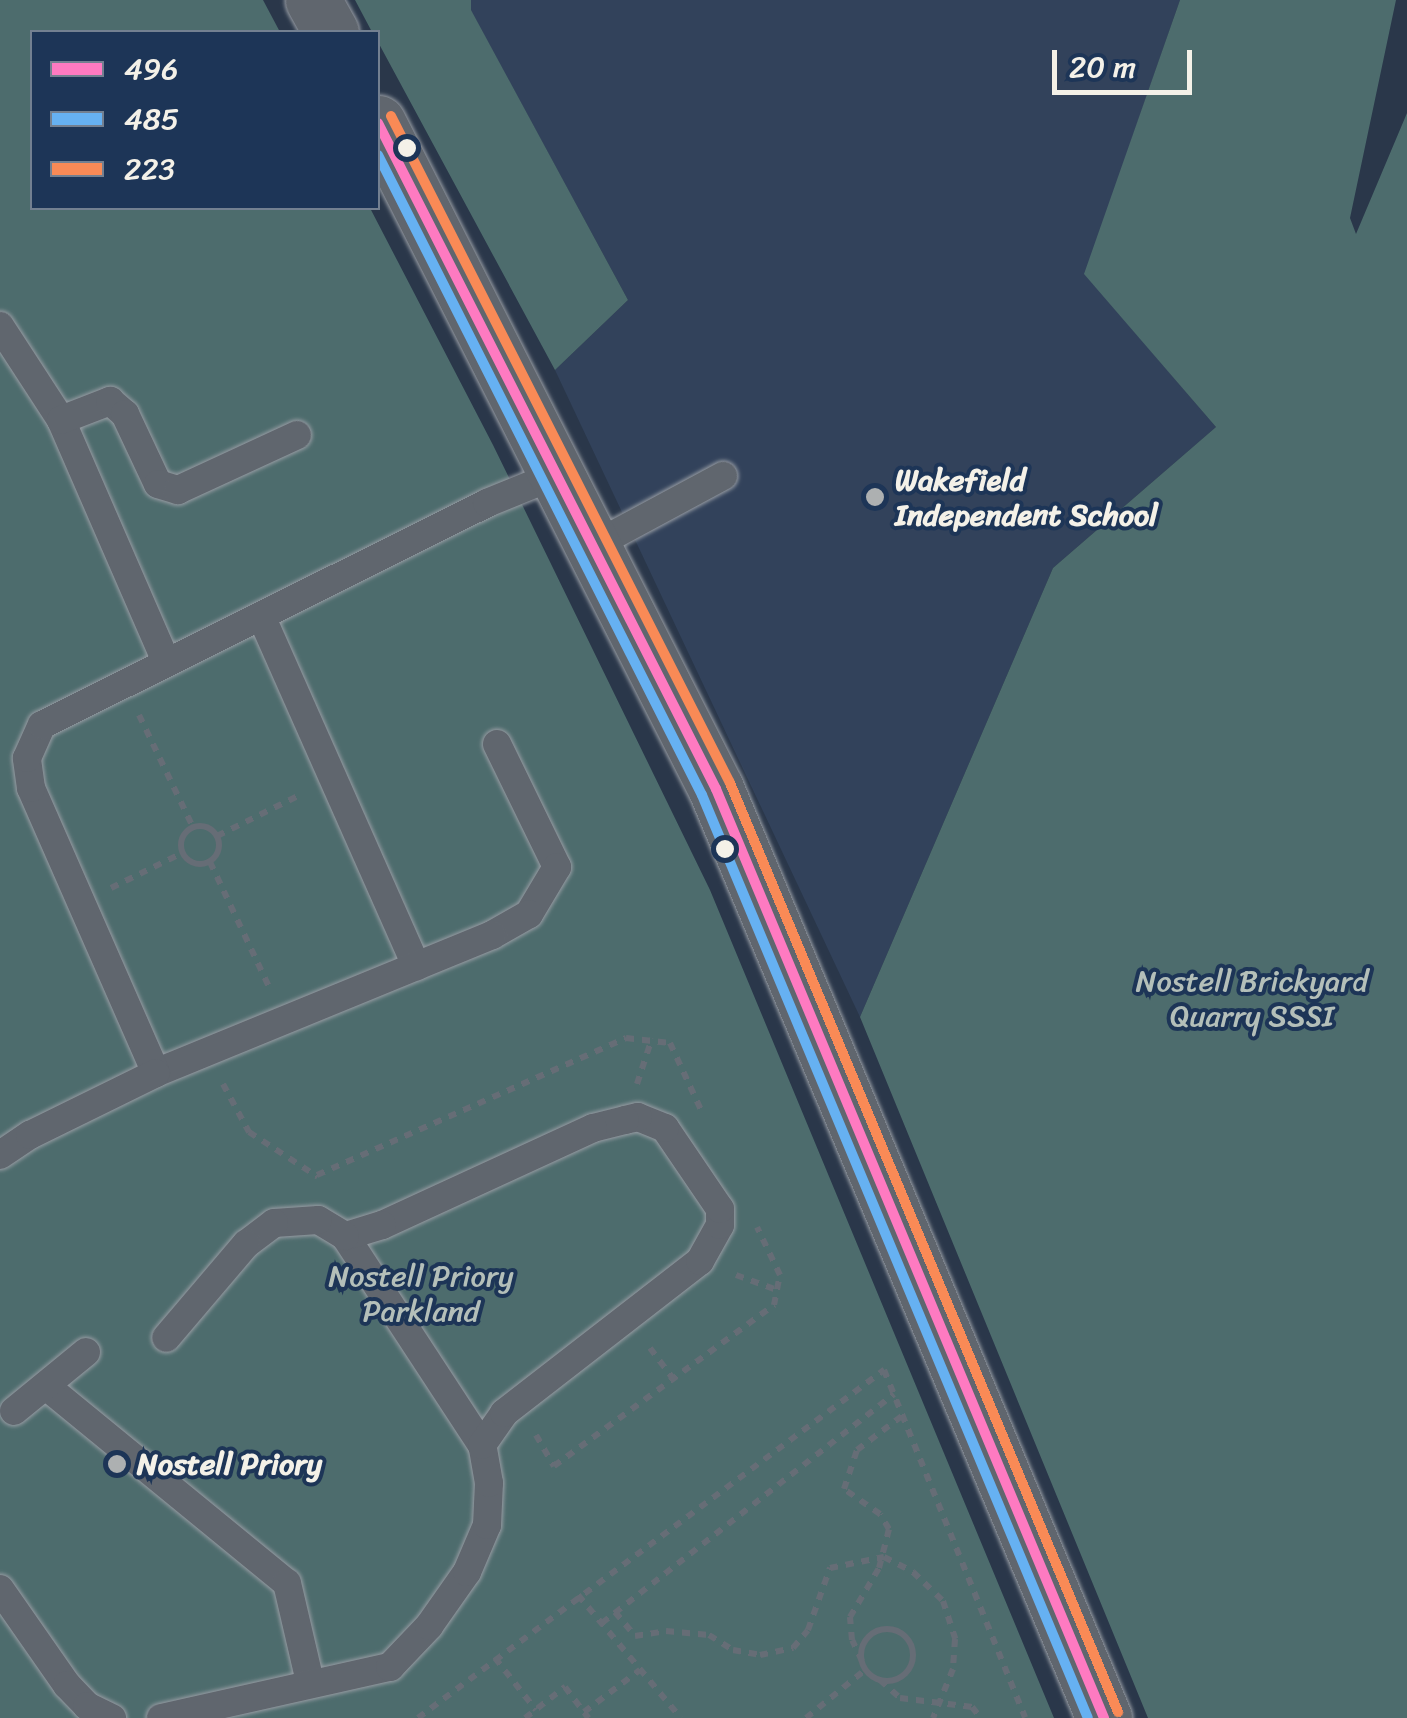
<!DOCTYPE html>
<html>
<head>
<meta charset="utf-8">
<style>
  body { margin:0 }
  #map { position:relative; width:1407px; height:1718px; overflow:hidden; background:#2a374a; font-family:Sriracha,sans-serif }
  div>[style] { position:absolute }
  .built>* { inset:0; background:#32425b }
  .green>* { inset:0; background:#4d6c6d }
  .path>* { height:6px; margin-top:-3px; transform-origin:0; background:repeating-linear-gradient(90deg,#666d76 0 8px,transparent 0 16px) }
  .path>.ring { margin:-3px; padding:0; box-sizing:content-box; background:none; border:6px solid #666d76; border-radius:50% }
  .roads { filter:drop-shadow(0 0 2px #979ca3) drop-shadow(0 0 2px #979ca3) }
  .service>* { height:28px; margin:-14px; padding:0 14px; transform-origin:14px; border-radius:14px; background:#60666e }
  .trunk>* { height:55px; margin:-27.5px; padding:0 27.5px; transform-origin:27.5px; border-radius:27.5px; background:#60666e }
  .bus-1>* { height:10px; margin:-5px; padding:0 5px; transform-origin:5px; border-radius:5px; background:#fe7ac1 }
  .bus-2>* { height:10px; margin:-5px; padding:0 5px; transform-origin:5px; border-radius:5px; background:#66b1f2 }
  .bus-3>* { height:10px; margin:-5px; padding:0 5px; transform-origin:5px; border-radius:5px; background:#f98a56 }
  .dots>* { width:28px; height:28px; translate:-50% -50%; box-sizing:border-box; border:5px solid #1d3557; border-radius:50% }
  span { translate:-50% -50%; white-space:nowrap; text-align:center; line-height:1.15; -webkit-text-stroke:8px #1d3557; paint-order:stroke }
  .poi-label { font-size:30px; color:#f4f1e8; font-weight:700 }
  .left { translate:0 -50%; text-align:left }
  .park-label { font-size:30px; color:#b4bfb9 }
  .legend { position:absolute; left:30px; top:30px; width:350px; height:180px; box-sizing:border-box; background:#1d3557; border:2px solid #738091; margin:0; padding:12px 18px; list-style:none; font-size:30px; color:#f4f1e8 }
  .legend li { display:flex; align-items:center; gap:20px; height:50px }
  .legend b { width:50px; border:2px solid #738091 }
  .scale { position:absolute; left:1052px; top:50px; width:140px; height:45px; box-sizing:border-box; border:5px solid #f4f1e8; border-top:0; padding-left:12px; font-size:30px; line-height:35px; white-space:nowrap; color:#f4f1e8; -webkit-text-stroke:8px #1d3557; paint-order:stroke }
</style>
</head>
<body>
<div id="map">
  <div class="built">
    <div style="clip-path:polygon(471px 0,1180px 0,1085px 274px,1216px 427px,1053px 568px,860px 1017px,555px 370px,628px 300px,470px 9px)"></div>
  </div>
  <div class="green">
    <div style="clip-path:polygon(0 0,263px 0,280px 32px,32px 32px,32px 208px,370px 208px,493px 445px,710px 890px,1054px 1718px,0 1718px)"></div>
    <div style="clip-path:polygon(355px 0,471px 0,471px 10px,628px 300px,555px 370px,378px 42px,378px 32px,372px 32px)"></div>
    <div style="clip-path:polygon(1180px 0,1396px 0,1350px 218px,1356px 234px,1407px 113px,1407px 1718px,1148px 1718px,860px 1017px,1053px 568px,1216px 427px,1084px 274px)"></div>
  </div>
  <div class="path">
    <div style="left:139px;top:715px;width:124px;rotate:64.3deg"></div>
    <div class="ring" style="left:181px;top:826px;width:32px;height:32px"></div>
    <div style="left:217px;top:836px;width:93px;rotate:-26.3deg"></div>
    <div style="left:210px;top:862px;width:138px;rotate:64.7deg"></div>
    <div style="left:111px;top:888px;width:79px;rotate:-26.2deg"></div>
    <div style="left:223px;top:1084px;width:55px;rotate:61.6deg"></div>
    <div style="left:249px;top:1132px;width:82px;rotate:33.1deg"></div>
    <div style="left:637px;top:1084px;width:48px;rotate:-71.9deg"></div>
    <div style="left:317px;top:1175px;width:338px;rotate:-23.9deg"></div>
    <div style="left:626px;top:1038px;width:44px;rotate:6.5deg"></div>
    <div style="left:670px;top:1043px;width:76px;rotate:65.1deg"></div>
    <div style="left:736px;top:1275px;width:44px;rotate:20.1deg"></div>
    <div style="left:650px;top:1348px;width:39px;rotate:53deg"></div>
    <div style="left:536px;top:1435px;width:36px;rotate:60deg"></div>
    <div style="left:554px;top:1466px;width:273px;rotate:-36.2deg"></div>
    <div style="left:774px;top:1305px;width:31px;rotate:-79deg"></div>
    <div style="left:780px;top:1275px;width:53px;rotate:-115.6deg"></div>
    <div style="left:578px;top:1595px;width:160px;rotate:50.1deg"></div>
    <div style="left:615px;top:1612px;width:31px;rotate:50deg"></div>
    <div style="left:635px;top:1636px;width:31px;rotate:-9deg"></div>
    <div style="left:666px;top:1631px;width:43px;rotate:5.3deg"></div>
    <div style="left:709px;top:1635px;width:28px;rotate:32deg"></div>
    <div style="left:733px;top:1650px;width:27px;rotate:10deg"></div>
    <div style="left:760px;top:1655px;width:34px;rotate:-12deg"></div>
    <div style="left:793px;top:1648px;width:23px;rotate:-50deg"></div>
    <div style="left:808px;top:1630px;width:66px;rotate:-70.5deg"></div>
    <div style="left:830px;top:1568px;width:55px;rotate:-11.5deg"></div>
    <div style="left:884px;top:1557px;width:33px;rotate:27deg"></div>
    <div style="left:913px;top:1572px;width:42px;rotate:44deg"></div>
    <div style="left:943px;top:1601px;width:40px;rotate:72deg"></div>
    <div style="left:955px;top:1639px;width:30px;rotate:94deg"></div>
    <div style="left:953px;top:1669px;width:53px;rotate:112.2deg"></div>
    <div style="left:602px;top:1623px;width:371px;rotate:-38.1deg"></div>
    <div class="ring" style="left:861px;top:1629px;width:46px;height:46px"></div>
    <div style="left:495px;top:1658px;width:66px;rotate:51.7deg"></div>
    <div style="left:862px;top:1661px;width:23px;rotate:-115deg"></div>
    <div style="left:852px;top:1640px;width:23px;rotate:-95deg"></div>
    <div style="left:850px;top:1617px;width:57px;rotate:-59.4deg"></div>
    <div style="left:879px;top:1568px;width:40px;rotate:-75.6deg"></div>
    <div style="left:889px;top:1529px;width:17px;rotate:-121deg"></div>
    <div style="left:880px;top:1514px;width:44px;rotate:-145.2deg"></div>
    <div style="left:844px;top:1489px;width:41px;rotate:-71.6deg"></div>
    <div style="left:857px;top:1450px;width:56px;rotate:-37.1deg"></div>
    <div style="left:880px;top:1680px;width:27px;rotate:42deg"></div>
    <div style="left:900px;top:1698px;width:73px;rotate:7.1deg"></div>
    <div style="left:972px;top:1707px;width:14px;rotate:51deg"></div>
    <div style="left:584px;top:1712px;width:70px;rotate:-36.9deg"></div>
    <div style="left:418px;top:1718px;width:582px;rotate:-36.75deg"></div>
    <div style="left:884px;top:1370px;width:375px;rotate:67.9deg"></div>
    <div style="left:525px;top:1718px;width:51px;rotate:-37.8deg"></div>
    <div style="left:565px;top:1687px;width:39px;rotate:53deg"></div>
    <div style="left:806px;top:1718px;width:77px;rotate:-39.2deg"></div>
  </div>
  <div class="roads">
    <div class="service">
      <div style="left:0;top:326px;width:112px;rotate:57deg"></div>
      <div style="left:61px;top:420px;width:263px;rotate:66.5deg"></div>
      <div style="left:61px;top:420px;width:53px;rotate:-21.2deg"></div>
      <div style="left:110px;top:401px;width:20px;rotate:41deg"></div>
      <div style="left:125px;top:414px;width:77px;rotate:64.8deg"></div>
      <div style="left:158px;top:484px;width:21px;rotate:17deg"></div>
      <div style="left:178px;top:490px;width:131px;rotate:-24.8deg"></div>
      <div style="left:591px;top:547px;width:150px;rotate:-28.3deg"></div>
      <div style="left:262px;top:618px;width:381px;rotate:66.1deg"></div>
      <div style="left:497px;top:744px;width:137px;rotate:64deg"></div>
      <div style="left:557px;top:867px;width:55px;rotate:120.8deg"></div>
      <div style="left:529px;top:914px;width:43px;rotate:150.4deg"></div>
      <div style="left:492px;top:935px;width:363px;rotate:157.7deg"></div>
      <div style="left:156px;top:1073px;width:311px;rotate:-113.7deg"></div>
      <div style="left:31px;top:788px;width:30px;rotate:-98deg"></div>
      <div style="left:27px;top:758px;width:36px;rotate:-66deg"></div>
      <div style="left:42px;top:725px;width:497px;rotate:-26.5deg"></div>
      <div style="left:487px;top:503px;width:71px;rotate:-22.2deg"></div>
      <div style="left:0;top:1155px;width:36px;rotate:-34deg"></div>
      <div style="left:30px;top:1135px;width:140px;rotate:-26.2deg"></div>
      <div style="left:345px;top:1236px;width:250px;rotate:56.8deg"></div>
      <div style="left:46px;top:1386px;width:311px;rotate:39.3deg"></div>
      <div style="left:287px;top:1583px;width:102px;rotate:76.9deg"></div>
      <div style="left:14px;top:1411px;width:93px;rotate:-39.3deg"></div>
      <div style="left:0;top:1589px;width:117px;rotate:55.1deg"></div>
      <div style="left:67px;top:1685px;width:29px;rotate:46deg"></div>
      <div style="left:87px;top:1706px;width:28px;rotate:26deg"></div>
      <div style="left:161px;top:1718px;width:235px;rotate:-12.6deg"></div>
      <div style="left:390px;top:1667px;width:57px;rotate:-46.4deg"></div>
      <div style="left:429px;top:1626px;width:66px;rotate:-54.9deg"></div>
      <div style="left:467px;top:1572px;width:51px;rotate:-66.9deg"></div>
      <div style="left:487px;top:1525px;width:42px;rotate:-87.3deg"></div>
      <div style="left:489px;top:1483px;width:39px;rotate:-100deg"></div>
      <div style="left:482px;top:1445px;width:39px;rotate:-55deg"></div>
      <div style="left:504px;top:1413px;width:248px;rotate:-37.8deg"></div>
      <div style="left:700px;top:1261px;width:41px;rotate:-60.9deg"></div>
      <div style="left:720px;top:1225px;width:16px;rotate:-90deg"></div>
      <div style="left:720px;top:1209px;width:98px;rotate:-124.2deg"></div>
      <div style="left:665px;top:1128px;width:29px;rotate:-158deg"></div>
      <div style="left:638px;top:1117px;width:13px;rotate:167deg"></div>
      <div style="left:625px;top:1120px;width:33px;rotate:166deg"></div>
      <div style="left:593px;top:1128px;width:232px;rotate:155.3deg"></div>
      <div style="left:382px;top:1225px;width:39px;rotate:163deg"></div>
      <div style="left:345px;top:1236px;width:31px;rotate:-149deg"></div>
      <div style="left:318px;top:1220px;width:44px;rotate:176.1deg"></div>
      <div style="left:274px;top:1223px;width:35px;rotate:143deg"></div>
      <div style="left:246px;top:1244px;width:123px;rotate:130.4deg"></div>
    </div>
    <div class="trunk">
      <div style="left:313px;top:0;width:37px;rotate:61deg"></div>
      <div style="left:378px;top:123px;width:747px;rotate:63.09deg"></div>
      <div style="left:716px;top:789px;width:1007px;rotate:67.33deg"></div>
    </div>
  </div>
  <div class="bus-1">
    <div style="left:378px;top:123px;width:747px;rotate:63.09deg"></div>
    <div style="left:716px;top:789px;width:1007px;rotate:67.33deg"></div>
  </div>
  <div class="bus-2">
    <div style="left:378px;top:155px;width:717px;rotate:63.15deg"></div>
    <div style="left:702px;top:795px;width:1000px;rotate:67.31deg"></div>
  </div>
  <div class="bus-3">
    <div style="left:391px;top:116px;width:748px;rotate:63.06deg"></div>
    <div style="left:730px;top:783px;width:1007px;rotate:67.33deg"></div>
  </div>
  <div class="dots">
    <div style="left:407px;top:148px;background:#f4f1e8"></div>
    <div style="left:875px;top:497px;background:#adb0b1"></div>
    <div style="left:725px;top:849px;background:#f4f1e8"></div>
    <div style="left:117px;top:1464px;background:#adb0b1"></div>
  </div>
  <div class="poi-label">
    <span class="left" style="left:895px;top:497px">Wakefield<br>Independent School</span>
    <span class="left" style="left:137px;top:1464px">Nostell Priory</span>
  </div>
  <div class="park-label">
    <span style="left:1252px;top:998px">Nostell Brickyard<br>Quarry SSSI</span>
    <span style="left:421px;top:1293px">Nostell Priory<br>Parkland</span>
  </div>
  <ul class="legend">
  <li><b style="height:12px;background:#fe7ac1"></b>496</li>
  <li><b style="height:12px;background:#66b1f2"></b>485</li>
  <li><b style="height:12px;background:#f98a56"></b>223</li>
  </ul>
  <div class="scale">20 m</div>
</div>
</body>
</html>
